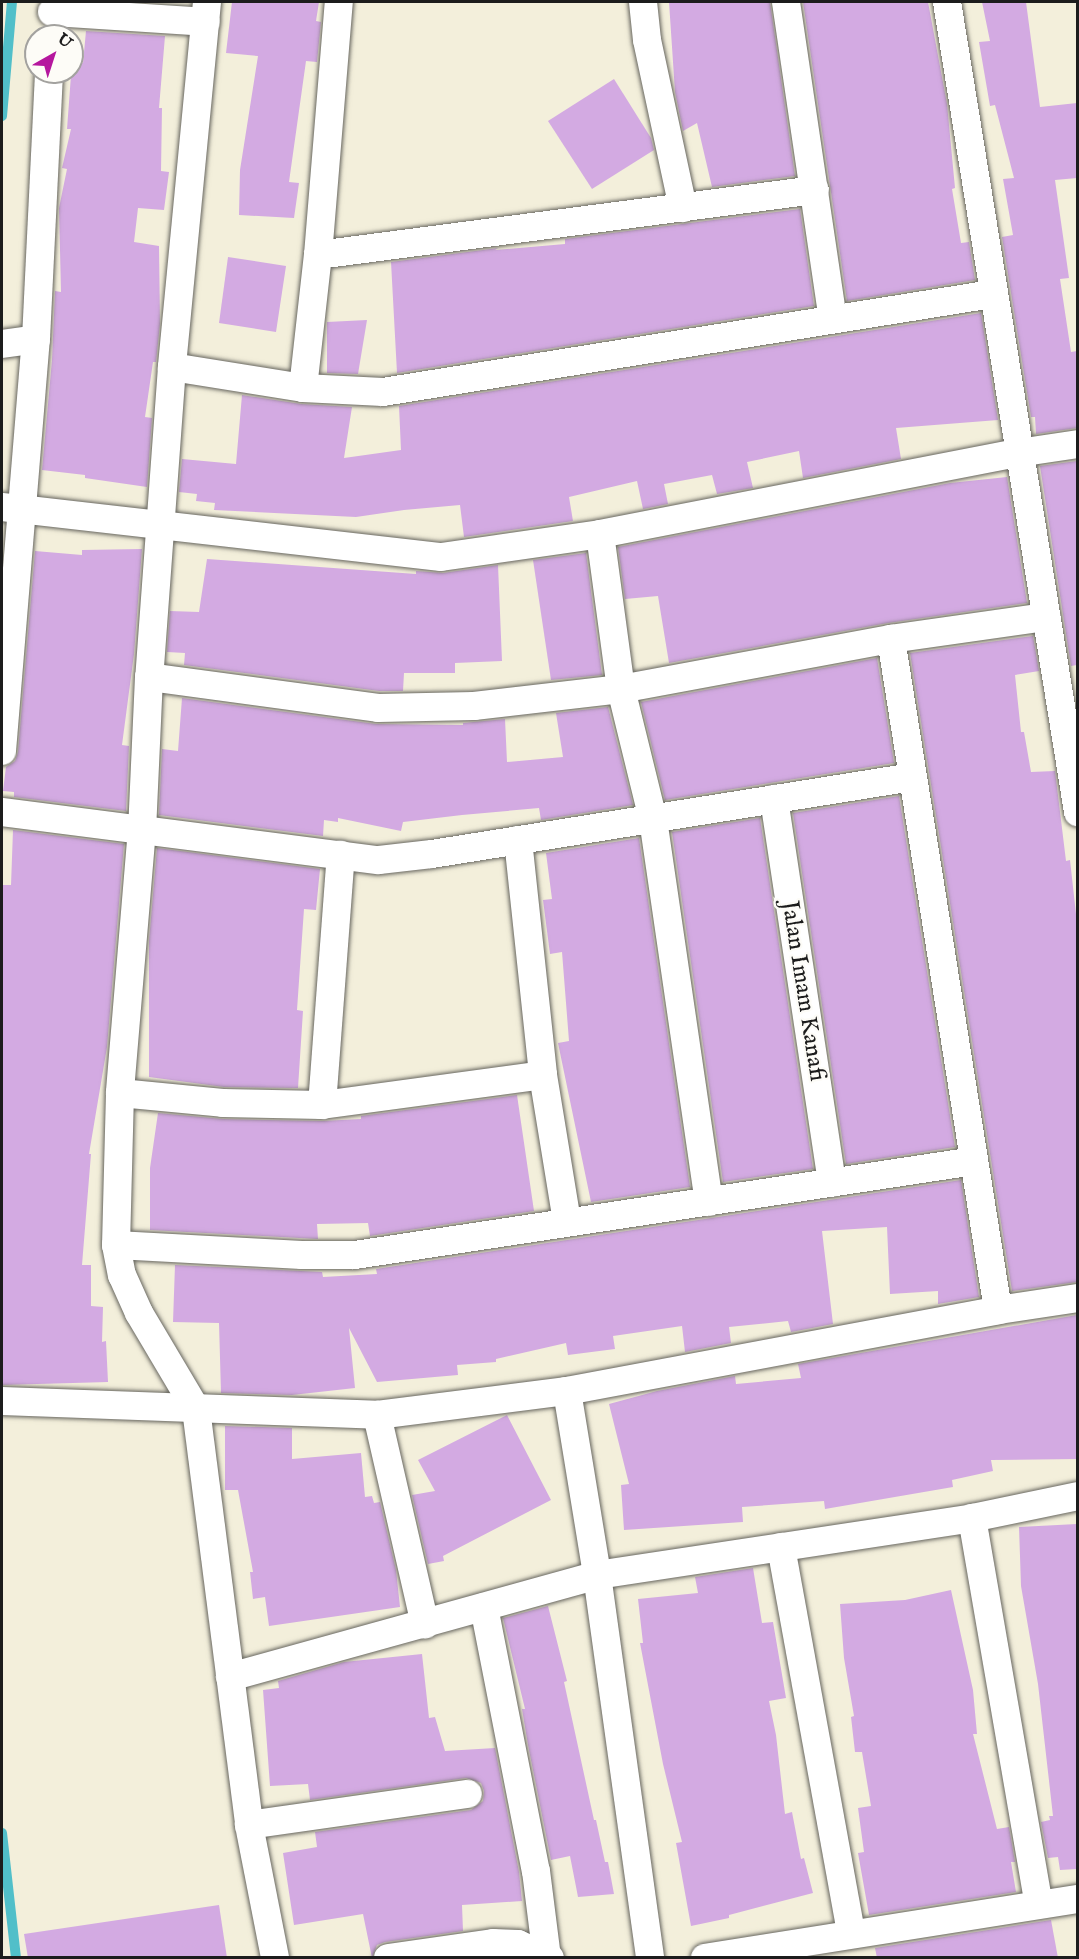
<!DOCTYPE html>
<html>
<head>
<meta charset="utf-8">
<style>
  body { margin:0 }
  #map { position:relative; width:1079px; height:1959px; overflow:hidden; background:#f3efdb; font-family:"IM FELL English",serif }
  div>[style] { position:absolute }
  .stream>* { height:10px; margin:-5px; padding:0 5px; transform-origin:5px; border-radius:5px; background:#51bfc9 }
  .building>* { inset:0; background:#d3aae2 }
  .roads { filter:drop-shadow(0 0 2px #67665f) drop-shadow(0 0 2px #67665f) }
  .minor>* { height:28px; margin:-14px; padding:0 14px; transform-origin:14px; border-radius:14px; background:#fff }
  span { translate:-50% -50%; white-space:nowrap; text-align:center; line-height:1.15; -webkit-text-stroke:4.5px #fdfcf7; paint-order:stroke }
  .street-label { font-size:24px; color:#1c1c1c }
  .frame { position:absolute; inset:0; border:3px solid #1c1c1c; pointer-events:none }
  .north { position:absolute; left:24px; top:24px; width:60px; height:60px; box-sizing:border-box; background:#fdfcf7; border:2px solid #a3a29f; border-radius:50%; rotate:39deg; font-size:16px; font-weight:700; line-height:24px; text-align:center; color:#1c1c1c }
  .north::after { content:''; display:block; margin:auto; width:21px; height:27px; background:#b5179e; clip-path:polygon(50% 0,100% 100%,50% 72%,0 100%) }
</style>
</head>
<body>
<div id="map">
  <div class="stream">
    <div style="left:2px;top:116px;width:114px;rotate:-85deg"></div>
    <div style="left:2px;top:1833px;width:126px;rotate:83.6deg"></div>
  </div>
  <div class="building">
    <div style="clip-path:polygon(232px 2px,319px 2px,316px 21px,321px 22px,317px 62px,306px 61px,289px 182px,299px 183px,294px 218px,239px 215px,240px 170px,258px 56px,226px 53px)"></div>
    <div style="clip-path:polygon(669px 2px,770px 2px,795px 176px,712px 187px,697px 123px,683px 131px,675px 92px)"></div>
    <div style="clip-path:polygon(803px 2px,928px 2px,947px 104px,955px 188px,952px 189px,961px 243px,969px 242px,975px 280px,847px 301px)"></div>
    <div style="clip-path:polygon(982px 2px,1026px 2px,1040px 107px,1077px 103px,1077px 178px,1055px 180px,1069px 278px,1060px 279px,1071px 352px,1077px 351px,1077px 428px,1036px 434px,1035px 417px,1031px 417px,1002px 237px,1013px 235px,1003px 179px,1014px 178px,995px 105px,990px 106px,979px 42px,990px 41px)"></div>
    <div style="clip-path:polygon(86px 31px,165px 36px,159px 108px,162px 108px,161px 171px,169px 172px,164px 210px,138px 208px,134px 242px,159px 246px,160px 324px,156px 362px,153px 362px,145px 417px,152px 418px,147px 487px,85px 478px,85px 475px,42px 470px,52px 360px,55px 291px,61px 292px,59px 208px,67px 169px,62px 168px,71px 129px,67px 129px,72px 62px,83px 63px)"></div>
    <div style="clip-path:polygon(614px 79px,651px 138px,654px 150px,592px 189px,548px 121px)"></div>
    <div style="clip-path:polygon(800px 209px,814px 306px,397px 373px,391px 262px,498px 248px,495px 250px,565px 244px,565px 239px)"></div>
    <div style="clip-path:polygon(228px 257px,286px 266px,276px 332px,219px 323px)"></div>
    <div style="clip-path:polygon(981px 313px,998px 420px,896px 428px,901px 459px,803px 478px,799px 451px,747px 462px,753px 488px,717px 494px,712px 475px,664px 484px,668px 504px,643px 509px,637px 481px,569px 497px,573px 521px,464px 537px,460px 505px,404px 510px,356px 517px,214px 510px,215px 503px,196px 501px,197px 494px,179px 492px,182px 459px,236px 464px,242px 395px,301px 404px,352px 407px,344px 458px,401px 450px,399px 406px)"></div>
    <div style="clip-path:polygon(367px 320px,358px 374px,327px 373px,327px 322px)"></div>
    <div style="clip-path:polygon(1077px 461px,1077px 665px,1071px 666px,1040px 466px)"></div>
    <div style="clip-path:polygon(1007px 477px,1027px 603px,888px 623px,669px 663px,658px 596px,625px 599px,618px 547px,950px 483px)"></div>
    <div style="clip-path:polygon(142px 549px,134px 654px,122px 745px,129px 746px,126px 811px,14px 797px,14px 792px,3px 791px,6px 767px,15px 761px,18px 752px,35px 551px,82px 555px,82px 550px)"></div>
    <div style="clip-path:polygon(586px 553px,602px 675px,551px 680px,533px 560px)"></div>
    <div style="clip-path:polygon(207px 559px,416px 574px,416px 571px,443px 573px,498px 565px,502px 661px,455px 663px,455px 673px,404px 673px,403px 691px,379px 691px,184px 665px,185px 653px,167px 652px,170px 611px,199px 612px)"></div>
    <div style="clip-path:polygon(1033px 636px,1039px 671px,1015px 675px,1021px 732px,1024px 732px,1031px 772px,1055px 771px,1066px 861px,1070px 860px,1077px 923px,1077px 1282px,1012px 1291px,910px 653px)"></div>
    <div style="clip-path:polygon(877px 658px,894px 763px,665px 800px,641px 702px)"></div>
    <div style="clip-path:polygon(182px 698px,376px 724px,463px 725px,463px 723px,505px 719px,507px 762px,563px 757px,556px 713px,608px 707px,633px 805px,541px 820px,539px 808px,462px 815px,403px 822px,401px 831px,338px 818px,338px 822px,324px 820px,323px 836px,159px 815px,162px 749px,178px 751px)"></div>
    <div style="clip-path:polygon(899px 796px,955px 1147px,846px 1164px,793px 813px)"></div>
    <div style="clip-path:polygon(760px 818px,813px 1169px,723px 1182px,672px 832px)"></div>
    <div style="clip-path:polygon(13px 830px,124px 844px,107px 1047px,89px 1154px,91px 1154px,82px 1265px,91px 1265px,91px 1306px,103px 1307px,102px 1342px,106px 1341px,108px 1382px,2px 1385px,2px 885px,11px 885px)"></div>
    <div style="clip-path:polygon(639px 838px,690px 1187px,591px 1202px,558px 1043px,569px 1041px,562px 952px,550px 954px,543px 900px,552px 899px,546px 853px)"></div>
    <div style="clip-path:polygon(157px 848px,320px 869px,316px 910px,304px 909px,297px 1010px,303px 1011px,298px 1088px,224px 1087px,149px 1077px,149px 941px)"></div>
    <div style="clip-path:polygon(517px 1095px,534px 1211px,370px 1236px,368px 1223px,317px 1224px,318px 1239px,150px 1230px,150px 1168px,158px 1113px,223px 1119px,322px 1121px,361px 1119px,361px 1116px)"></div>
    <div style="clip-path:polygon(961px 1180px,979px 1297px,938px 1304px,938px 1291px,890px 1294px,887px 1227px,822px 1231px,833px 1324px,791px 1332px,788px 1321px,729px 1327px,731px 1343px,685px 1352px,682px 1326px,613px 1336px,615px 1349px,568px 1355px,566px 1343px,496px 1359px,496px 1362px,457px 1365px,458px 1375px,377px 1382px,349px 1328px,355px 1388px,292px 1395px,221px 1393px,219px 1323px,173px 1322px,175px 1265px,322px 1272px,323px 1277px,377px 1274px,376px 1269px)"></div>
    <div style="clip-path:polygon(1077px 1315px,1077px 1459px,991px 1460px,993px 1471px,952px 1480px,953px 1487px,825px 1509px,824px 1501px,742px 1507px,743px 1522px,624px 1530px,621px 1485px,629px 1484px,609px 1404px,657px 1391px,735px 1376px,736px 1384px,801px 1378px,798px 1364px)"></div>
    <div style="clip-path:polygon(507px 1415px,551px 1500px,443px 1556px,444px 1561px,428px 1564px,412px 1495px,435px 1491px,418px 1460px)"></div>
    <div style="clip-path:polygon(225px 1426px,292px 1428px,292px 1459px,361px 1453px,365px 1497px,372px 1496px,374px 1503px,380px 1502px,396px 1570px,400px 1607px,269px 1626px,265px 1597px,253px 1599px,250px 1572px,253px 1572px,238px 1490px,225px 1490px)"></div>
    <div style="clip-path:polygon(1077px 1524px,1077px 1869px,1060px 1870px,1058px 1857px,1048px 1858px,1041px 1822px,1050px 1820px,1049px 1816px,1053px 1816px,1038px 1684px,1021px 1586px,1019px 1527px)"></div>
    <div style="clip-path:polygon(753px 1568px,762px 1623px,773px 1622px,786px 1698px,769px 1701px,776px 1735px,785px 1814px,792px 1812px,801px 1859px,804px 1858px,813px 1893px,729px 1915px,729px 1918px,691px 1926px,676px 1843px,682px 1842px,663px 1764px,640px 1643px,643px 1643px,638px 1599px,698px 1593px,695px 1577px)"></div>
    <div style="clip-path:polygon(951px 1590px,973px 1690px,977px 1734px,973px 1734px,997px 1829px,1009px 1827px,1015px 1862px,1011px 1862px,1016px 1892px,869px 1915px,858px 1853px,864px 1852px,858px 1808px,871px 1806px,862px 1752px,855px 1752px,851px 1717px,854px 1716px,844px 1658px,840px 1604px,905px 1600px)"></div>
    <div style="clip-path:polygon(548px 1606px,567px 1681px,564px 1682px,594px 1820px,596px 1820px,605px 1862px,608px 1862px,614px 1894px,578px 1897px,570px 1856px,551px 1860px,528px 1745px,522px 1709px,525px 1709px,503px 1618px)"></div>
    <div style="clip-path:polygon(422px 1654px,429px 1718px,435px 1717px,445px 1751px,495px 1748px,519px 1872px,522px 1901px,462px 1905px,463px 1931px,385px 1942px,377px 1945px,372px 1958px,363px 1914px,294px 1925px,283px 1853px,317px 1847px,315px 1832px,471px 1810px,483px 1801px,484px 1791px,481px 1783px,466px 1778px,310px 1800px,308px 1784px,270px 1786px,263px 1690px,279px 1688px,278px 1681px,344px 1662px)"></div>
    <div style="clip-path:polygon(219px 1905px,227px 1958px,28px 1958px,24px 1934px)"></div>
    <div style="clip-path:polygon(1051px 1920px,1058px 1958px,877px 1958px,875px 1948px)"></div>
  </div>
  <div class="roads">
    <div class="minor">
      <div style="left:207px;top:2px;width:367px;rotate:95.5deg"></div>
      <div style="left:172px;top:367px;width:311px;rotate:94.2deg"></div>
      <div style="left:149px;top:677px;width:152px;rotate:92.6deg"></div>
      <div style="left:142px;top:829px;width:265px;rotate:94.8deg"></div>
      <div style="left:120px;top:1093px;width:152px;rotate:91.5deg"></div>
      <div style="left:116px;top:1245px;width:31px;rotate:79deg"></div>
      <div style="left:122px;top:1275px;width:42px;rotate:65.9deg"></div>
      <div style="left:139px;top:1313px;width:112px;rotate:59.3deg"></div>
      <div style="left:196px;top:1409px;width:419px;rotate:82.7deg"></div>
      <div style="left:249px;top:1825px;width:136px;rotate:78.9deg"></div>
      <div style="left:643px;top:2px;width:38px;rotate:84deg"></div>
      <div style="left:647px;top:40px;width:172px;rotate:77.9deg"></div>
      <div style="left:786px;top:2px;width:320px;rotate:81.6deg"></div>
      <div style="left:947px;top:2px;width:821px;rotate:80.81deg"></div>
      <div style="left:52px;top:12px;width:154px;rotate:3.7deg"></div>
      <div style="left:318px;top:255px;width:501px;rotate:-7.45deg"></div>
      <div style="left:2px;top:344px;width:34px;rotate:-8deg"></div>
      <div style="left:172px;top:367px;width:133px;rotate:9.1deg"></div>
      <div style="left:303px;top:388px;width:80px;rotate:2.9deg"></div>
      <div style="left:383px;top:392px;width:617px;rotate:-9.14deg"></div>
      <div style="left:303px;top:388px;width:134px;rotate:-83.6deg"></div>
      <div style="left:318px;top:255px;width:254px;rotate:-85.3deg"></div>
      <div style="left:2px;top:507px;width:442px;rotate:6.5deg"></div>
      <div style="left:441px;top:557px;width:161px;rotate:-8.2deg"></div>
      <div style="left:600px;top:534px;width:426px;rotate:-11deg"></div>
      <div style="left:1018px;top:453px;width:61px;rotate:-8.5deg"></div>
      <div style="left:600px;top:534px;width:156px;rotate:82.3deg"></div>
      <div style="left:621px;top:689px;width:134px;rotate:76.2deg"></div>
      <div style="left:653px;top:819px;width:387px;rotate:81.7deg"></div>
      <div style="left:891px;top:639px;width:679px;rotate:80.94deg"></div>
      <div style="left:149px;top:677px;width:231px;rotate:7.7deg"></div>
      <div style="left:378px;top:708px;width:96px;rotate:-1.2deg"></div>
      <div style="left:474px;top:706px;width:148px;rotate:-6.6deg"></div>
      <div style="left:621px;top:689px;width:275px;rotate:-10.5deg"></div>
      <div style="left:891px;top:639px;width:157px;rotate:-8.1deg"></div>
      <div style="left:2px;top:751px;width:413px;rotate:-85.3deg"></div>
      <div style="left:36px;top:339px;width:267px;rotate:-87.2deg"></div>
      <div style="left:774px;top:799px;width:388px;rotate:81.4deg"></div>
      <div style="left:2px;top:812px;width:380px;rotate:7.3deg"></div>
      <div style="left:379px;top:860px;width:53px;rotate:-6.5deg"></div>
      <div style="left:432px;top:854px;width:487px;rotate:-9.1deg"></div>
      <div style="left:518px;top:840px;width:236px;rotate:83.9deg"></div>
      <div style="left:543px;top:1075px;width:148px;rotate:80.7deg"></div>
      <div style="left:120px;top:1093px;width:103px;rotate:5.5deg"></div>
      <div style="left:223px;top:1103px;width:99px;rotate:1.2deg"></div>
      <div style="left:322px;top:1105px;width:223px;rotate:-7.7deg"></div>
      <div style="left:322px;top:1105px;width:251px;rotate:-85.7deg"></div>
      <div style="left:116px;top:1245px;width:186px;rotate:3.1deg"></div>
      <div style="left:302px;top:1255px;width:53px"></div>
      <div style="left:355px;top:1255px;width:626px;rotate:-8.63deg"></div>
      <div style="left:567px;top:1391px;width:186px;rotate:80.7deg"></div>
      <div style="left:597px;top:1575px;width:387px;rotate:82.1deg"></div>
      <div style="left:2px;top:1401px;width:375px;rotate:2.1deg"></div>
      <div style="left:377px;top:1415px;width:192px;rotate:-7.2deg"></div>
      <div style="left:567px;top:1391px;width:439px;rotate:-10.6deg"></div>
      <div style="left:998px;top:1310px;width:81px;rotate:-8.5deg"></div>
      <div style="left:377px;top:1415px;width:215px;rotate:77.1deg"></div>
      <div style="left:972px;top:1518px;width:392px;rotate:80.2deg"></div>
      <div style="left:781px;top:1547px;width:393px;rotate:79.7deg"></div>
      <div style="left:484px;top:1607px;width:269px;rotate:78.9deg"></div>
      <div style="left:536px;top:1871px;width:88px;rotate:82.8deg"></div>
      <div style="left:230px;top:1677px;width:381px;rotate:-15.5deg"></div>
      <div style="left:597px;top:1575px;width:379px;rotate:-8.6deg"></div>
      <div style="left:972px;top:1518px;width:108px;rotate:-11.7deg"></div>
      <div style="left:249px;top:1825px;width:221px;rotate:-8.1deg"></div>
      <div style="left:388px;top:1958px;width:106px;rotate:-8.1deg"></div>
      <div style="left:493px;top:1943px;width:25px;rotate:2deg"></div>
      <div style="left:518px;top:1944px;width:35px;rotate:24deg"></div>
      <div style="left:705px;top:1958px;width:378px;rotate:-9deg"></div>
    </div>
  </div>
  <div class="street-label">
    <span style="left:803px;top:991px;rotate:81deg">Jalan Imam Kanafi</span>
  </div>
  <div class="frame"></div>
  <div class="north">U</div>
</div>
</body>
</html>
